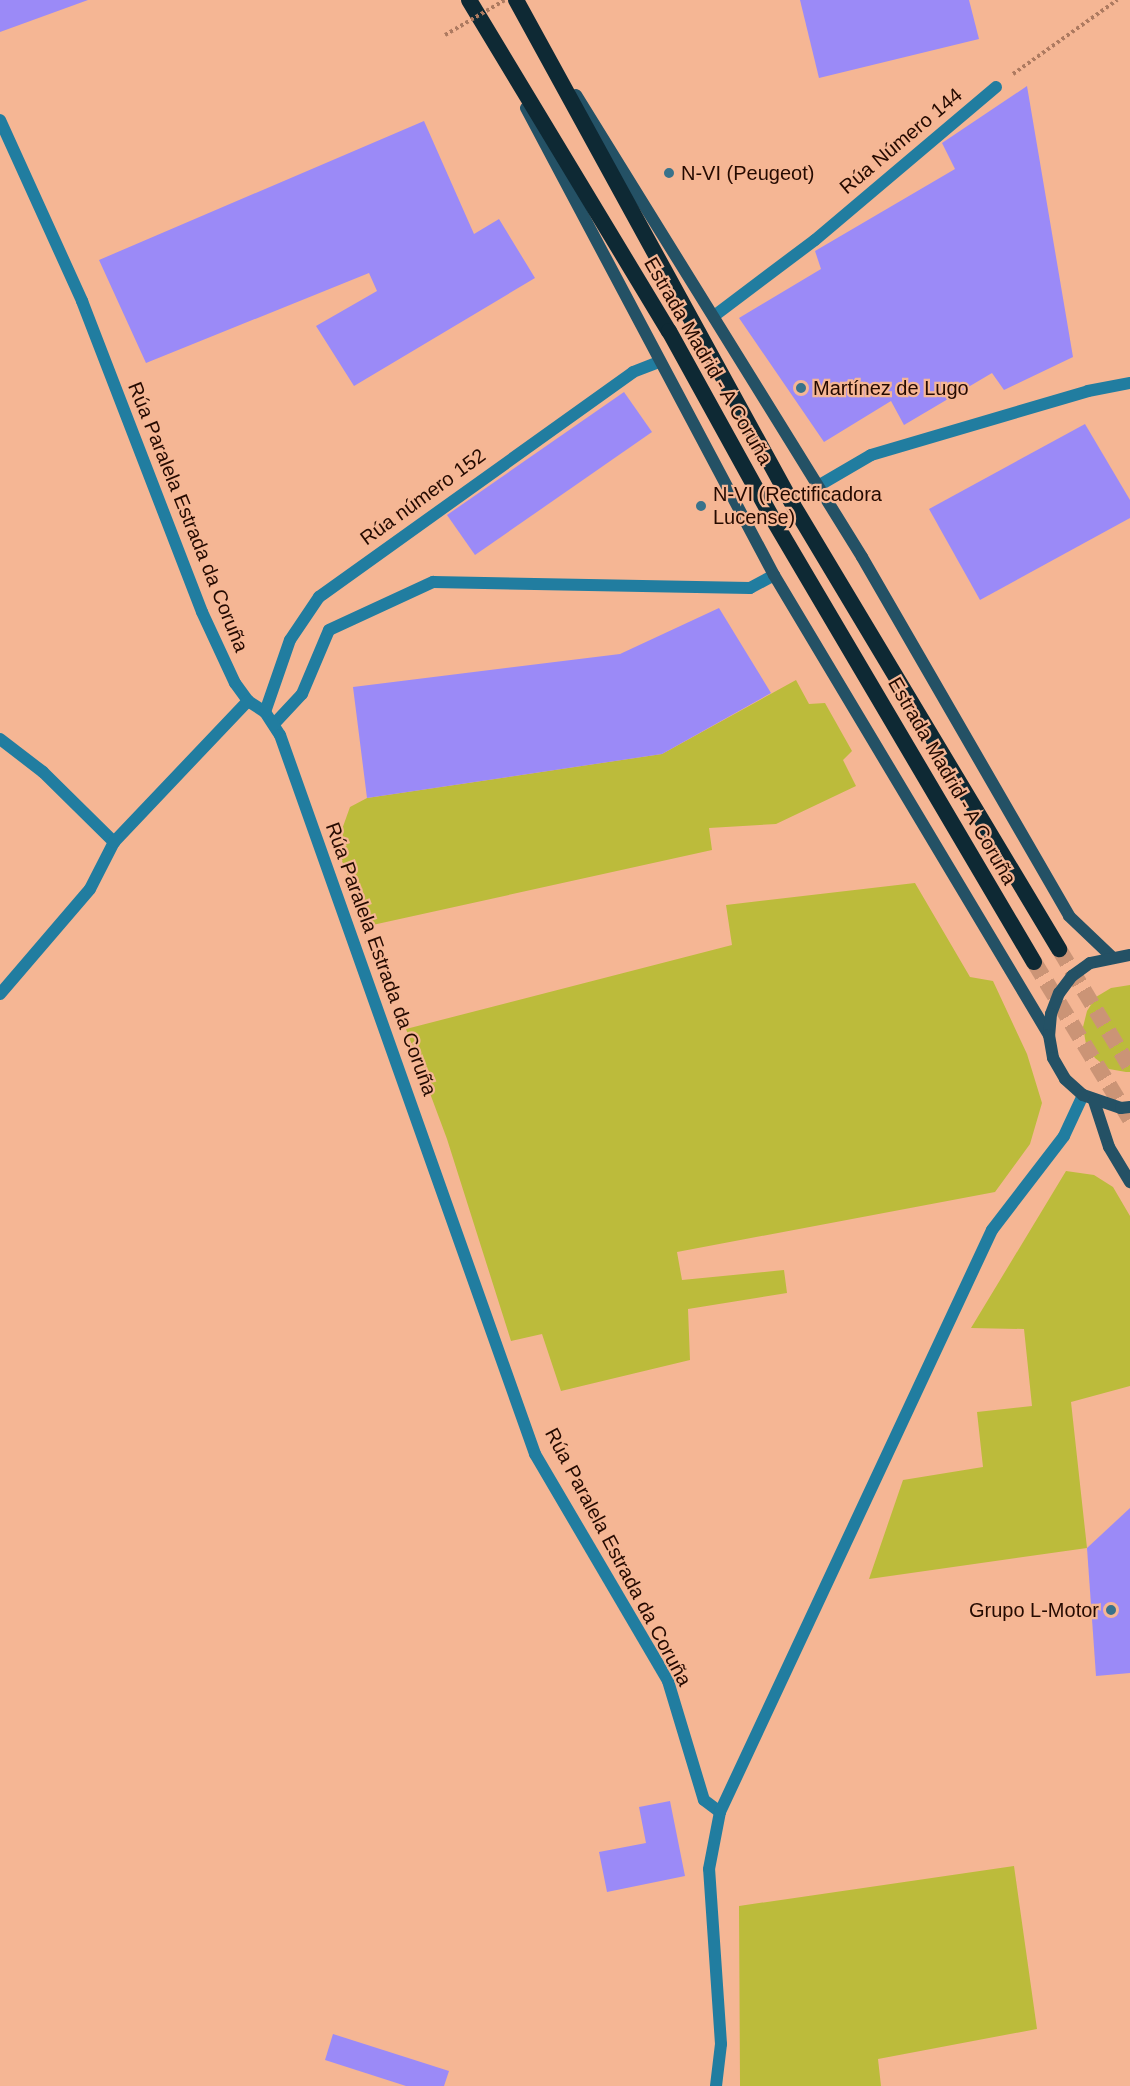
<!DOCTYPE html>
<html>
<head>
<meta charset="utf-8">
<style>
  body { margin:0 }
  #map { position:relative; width:1130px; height:2086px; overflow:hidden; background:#f5b694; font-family:Arial,sans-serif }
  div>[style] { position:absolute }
  .green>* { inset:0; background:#bcbb3b }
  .building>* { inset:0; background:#9b8af7 }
  .trunk-tunnel>* { height:16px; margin-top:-8px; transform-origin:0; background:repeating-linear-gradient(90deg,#cb9476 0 16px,transparent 0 24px) }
  .path>* { height:4px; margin-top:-2px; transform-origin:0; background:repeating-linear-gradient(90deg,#ad7a60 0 3px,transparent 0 6px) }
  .service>* { height:12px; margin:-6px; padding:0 6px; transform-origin:6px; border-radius:6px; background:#217da0 }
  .minor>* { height:12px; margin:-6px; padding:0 6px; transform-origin:6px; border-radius:6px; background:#217da0 }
  .secondary>* { height:12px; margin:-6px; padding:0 6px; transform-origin:6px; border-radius:6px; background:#245165 }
  .trunk>* { height:16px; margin:-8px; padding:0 8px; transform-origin:8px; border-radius:8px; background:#0e2934 }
  .path-bridge>* { height:4px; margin-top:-2px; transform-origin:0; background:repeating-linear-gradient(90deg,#ad7a60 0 3px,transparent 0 6px) }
  .dots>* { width:16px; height:16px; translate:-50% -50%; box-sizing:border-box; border:3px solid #f5b694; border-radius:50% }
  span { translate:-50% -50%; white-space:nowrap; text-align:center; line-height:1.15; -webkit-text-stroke:4.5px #f5b694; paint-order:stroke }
  .street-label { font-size:20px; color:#250a00 }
  .poi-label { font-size:20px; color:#250a00 }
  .left { translate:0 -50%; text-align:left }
  .right { translate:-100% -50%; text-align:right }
</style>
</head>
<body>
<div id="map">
  <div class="green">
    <div style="clip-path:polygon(796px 680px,809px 704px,825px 703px,852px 751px,843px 760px,856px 786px,776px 824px,709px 828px,712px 850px,368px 926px,336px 846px,350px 807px,367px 798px,662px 754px)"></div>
    <div style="clip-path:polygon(915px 883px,970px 977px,993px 981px,1027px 1054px,1042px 1103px,1030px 1144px,995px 1192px,677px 1252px,682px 1280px,784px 1270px,787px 1293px,688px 1309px,690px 1360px,561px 1391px,542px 1334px,511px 1341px,447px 1139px,406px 1029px,732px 945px,726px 905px)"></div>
    <div style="clip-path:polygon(1130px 985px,1130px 1072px,1126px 1072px,1109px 1069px,1095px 1058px,1086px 1044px,1083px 1027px,1087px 1011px,1096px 997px,1111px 988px)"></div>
    <div style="clip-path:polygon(1066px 1171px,1094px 1175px,1113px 1187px,1130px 1216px,1130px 1386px,1071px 1402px,1087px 1548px,869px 1579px,903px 1480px,983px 1467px,977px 1412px,1032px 1406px,1024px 1329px,971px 1328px)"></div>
    <div style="clip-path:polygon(1014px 1866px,1037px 2029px,878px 2059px,881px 2086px,740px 2086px,739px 1906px)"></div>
  </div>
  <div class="building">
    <div style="clip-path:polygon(0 0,88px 0,0 32px)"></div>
    <div style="clip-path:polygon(800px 0,969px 0,979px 39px,819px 78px)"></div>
    <div style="clip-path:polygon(1027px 86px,1073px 357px,1004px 390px,992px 373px,904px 425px,891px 401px,824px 442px,739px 318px,821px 269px,815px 251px,955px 169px,942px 143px)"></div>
    <div style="clip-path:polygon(424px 121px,474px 234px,499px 219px,535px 278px,354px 386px,316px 326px,377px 291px,369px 273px,146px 363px,99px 260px)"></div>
    <div style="clip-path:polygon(624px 392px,652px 432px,475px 555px,447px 515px)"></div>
    <div style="clip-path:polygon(1085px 424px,1130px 500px,1130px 518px,980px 600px,929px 509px)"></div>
    <div style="clip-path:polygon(719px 608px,771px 693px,662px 754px,367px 798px,353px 687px,620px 654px)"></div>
    <div style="clip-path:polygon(1130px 1508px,1130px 1673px,1096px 1676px,1087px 1548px)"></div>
    <div style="clip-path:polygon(670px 1801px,685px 1876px,607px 1892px,599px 1852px,646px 1843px,639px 1807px)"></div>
    <div style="clip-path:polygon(333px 2034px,449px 2071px,444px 2086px,406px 2086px,325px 2060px)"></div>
  </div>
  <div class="trunk-tunnel">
    <div style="left:1059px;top:949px;width:138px;rotate:59deg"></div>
    <div style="left:1034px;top:962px;width:184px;rotate:58.6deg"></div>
  </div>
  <div class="path">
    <div style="left:1013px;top:74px;width:128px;rotate:-35.4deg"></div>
  </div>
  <div class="service">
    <div style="left:714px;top:316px;width:126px;rotate:-37deg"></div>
    <div style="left:815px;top:240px;width:237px;rotate:-40.2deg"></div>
    <div style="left:818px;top:486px;width:61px;rotate:-30.3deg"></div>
    <div style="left:871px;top:455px;width:226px;rotate:-16.4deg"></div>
    <div style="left:1088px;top:391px;width:43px;rotate:-10.8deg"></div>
    <div style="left:274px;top:724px;width:41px;rotate:-47deg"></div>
    <div style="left:302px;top:694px;width:69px;rotate:-67.1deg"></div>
    <div style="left:329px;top:630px;width:115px;rotate:-24.8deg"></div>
    <div style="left:433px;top:582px;width:317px;rotate:1.1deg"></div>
    <div style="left:750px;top:588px;width:27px;rotate:-28deg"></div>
  </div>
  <div class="minor">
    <div style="left:0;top:120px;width:199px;rotate:65.6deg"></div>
    <div style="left:82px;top:301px;width:333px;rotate:68.9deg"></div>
    <div style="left:202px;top:612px;width:78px;rotate:65.1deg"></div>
    <div style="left:235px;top:683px;width:22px;rotate:54deg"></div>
    <div style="left:248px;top:701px;width:20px;rotate:33deg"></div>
    <div style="left:265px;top:712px;width:27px;rotate:57deg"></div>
    <div style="left:280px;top:735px;width:763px;rotate:70.47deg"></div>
    <div style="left:535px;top:1454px;width:263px;rotate:59.6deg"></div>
    <div style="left:668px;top:1681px;width:124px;rotate:73.2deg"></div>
    <div style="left:704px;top:1800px;width:20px;rotate:37deg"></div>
    <div style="left:265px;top:712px;width:76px;rotate:-70.9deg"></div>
    <div style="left:290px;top:640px;width:52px;rotate:-56deg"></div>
    <div style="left:319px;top:597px;width:386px;rotate:-35.6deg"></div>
    <div style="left:633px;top:372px;width:28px;rotate:-21deg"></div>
    <div style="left:0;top:739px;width:54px;rotate:37.5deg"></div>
    <div style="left:43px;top:772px;width:100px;rotate:44.6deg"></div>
    <div style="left:0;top:994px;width:138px;rotate:-49.4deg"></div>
    <div style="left:90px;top:889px;width:53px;rotate:-62.9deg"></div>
    <div style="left:114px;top:842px;width:195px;rotate:-46.5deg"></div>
    <div style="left:716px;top:2086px;width:42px;rotate:-83.2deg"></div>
    <div style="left:721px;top:2044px;width:175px;rotate:-93.9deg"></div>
    <div style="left:709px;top:1869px;width:58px;rotate:-79.1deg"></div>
    <div style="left:720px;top:1812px;width:642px;rotate:-64.95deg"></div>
    <div style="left:992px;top:1230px;width:118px;rotate:-52.5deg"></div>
    <div style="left:1064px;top:1136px;width:45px;rotate:-65.1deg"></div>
  </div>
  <div class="secondary">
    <div style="left:576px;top:95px;width:543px;rotate:58.24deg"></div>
    <div style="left:862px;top:557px;width:414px;rotate:60deg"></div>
    <div style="left:1069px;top:916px;width:58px;rotate:43.6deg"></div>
    <div style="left:526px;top:108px;width:529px;rotate:62.03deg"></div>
    <div style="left:774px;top:575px;width:536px;rotate:59.13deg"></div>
    <div style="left:1130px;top:955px;width:41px;rotate:168.7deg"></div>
    <div style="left:1090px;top:963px;width:22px;rotate:144deg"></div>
    <div style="left:1072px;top:976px;width:21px;rotate:127deg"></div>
    <div style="left:1059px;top:993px;width:22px;rotate:111deg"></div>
    <div style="left:1051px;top:1014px;width:21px;rotate:95deg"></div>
    <div style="left:1049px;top:1035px;width:23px;rotate:80deg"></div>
    <div style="left:1053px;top:1058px;width:24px;rotate:60deg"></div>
    <div style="left:1065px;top:1079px;width:24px;rotate:42deg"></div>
    <div style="left:1083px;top:1095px;width:40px;rotate:18.9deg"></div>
    <div style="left:1121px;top:1108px;width:9px;rotate:-6deg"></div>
    <div style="left:1094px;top:1101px;width:48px;rotate:71.9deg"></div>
    <div style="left:1109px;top:1147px;width:41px;rotate:59deg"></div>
  </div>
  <div class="trunk">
    <div style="left:469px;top:0;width:387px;rotate:58.9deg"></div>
    <div style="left:669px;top:331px;width:217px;rotate:61.1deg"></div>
    <div style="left:774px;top:521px;width:512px;rotate:59.48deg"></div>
    <div style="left:516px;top:0;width:576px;rotate:61.25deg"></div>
    <div style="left:793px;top:505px;width:518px;rotate:59.07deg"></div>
  </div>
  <div class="path-bridge">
    <div style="left:445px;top:35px;width:69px;rotate:-30.3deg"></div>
  </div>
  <div class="dots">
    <div style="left:669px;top:173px;background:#38728b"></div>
    <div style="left:801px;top:388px;background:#38728b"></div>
    <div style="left:701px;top:506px;background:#38728b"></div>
    <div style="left:1111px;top:1610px;background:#38728b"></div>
  </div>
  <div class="street-label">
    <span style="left:901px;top:141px;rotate:-40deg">Rúa Número 144</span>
    <span style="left:708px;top:361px;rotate:60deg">Estrada Madrid - A Coruña</span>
    <span style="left:423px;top:497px;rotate:-36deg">Rúa número 152</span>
    <span style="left:188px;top:517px;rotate:68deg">Rúa Paralela Estrada da Coruña</span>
    <span style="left:952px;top:781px;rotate:60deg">Estrada Madrid - A Coruña</span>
    <span style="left:381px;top:959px;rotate:70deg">Rúa Paralela Estrada da Coruña</span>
    <span style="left:618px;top:1557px;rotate:62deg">Rúa Paralela Estrada da Coruña</span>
  </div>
  <div class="poi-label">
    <span class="left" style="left:681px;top:173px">N-VI (Peugeot)</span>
    <span class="left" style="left:813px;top:388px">Martínez de Lugo</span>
    <span class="left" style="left:713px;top:506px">N-VI (Rectificadora<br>Lucense)</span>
    <span class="right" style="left:1099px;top:1610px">Grupo L-Motor</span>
  </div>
</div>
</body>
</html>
